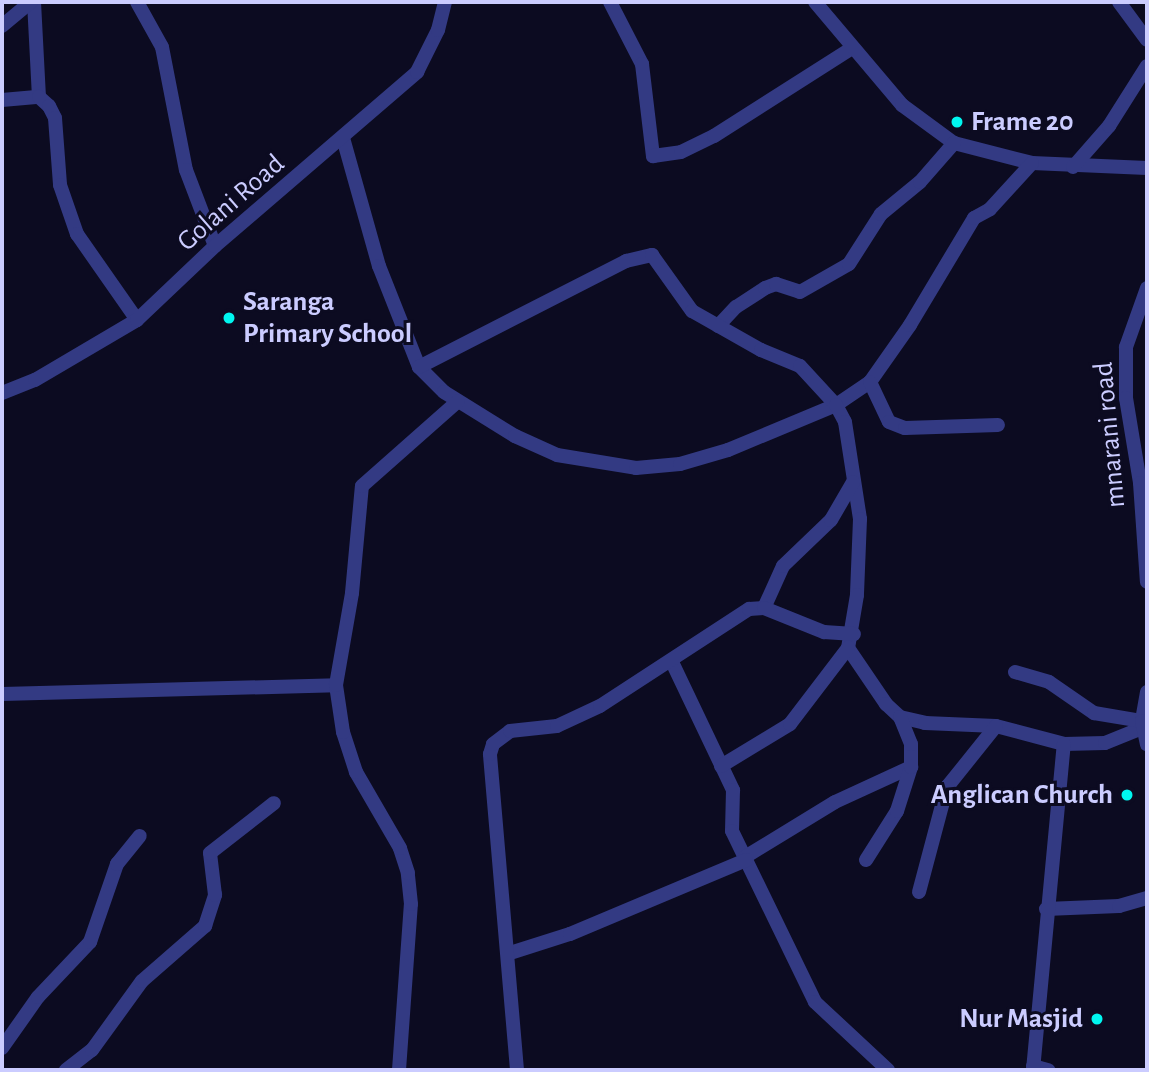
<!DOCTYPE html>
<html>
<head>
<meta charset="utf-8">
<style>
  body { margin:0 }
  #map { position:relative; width:1149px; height:1072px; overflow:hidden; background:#0c0b21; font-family:"Alegreya Sans",sans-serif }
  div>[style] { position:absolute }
  .street>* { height:14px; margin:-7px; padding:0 7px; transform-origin:7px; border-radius:7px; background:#333a83 }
  .dots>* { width:19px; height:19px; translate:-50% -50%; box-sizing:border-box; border:4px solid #0c0b21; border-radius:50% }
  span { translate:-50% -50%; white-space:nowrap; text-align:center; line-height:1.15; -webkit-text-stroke:6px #0c0b21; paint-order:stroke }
  .poi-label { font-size:28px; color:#cbccff; font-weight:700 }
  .left { translate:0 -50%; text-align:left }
  .right { translate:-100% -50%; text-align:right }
  .street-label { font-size:28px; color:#cbccff }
  .frame { position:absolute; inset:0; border:4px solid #cbccff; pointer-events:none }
</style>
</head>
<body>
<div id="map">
  <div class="street">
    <div style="left:34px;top:2px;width:95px;rotate:87deg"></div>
    <div style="left:137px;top:2px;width:51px;rotate:60.9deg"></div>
    <div style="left:162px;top:47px;width:125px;rotate:79deg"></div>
    <div style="left:186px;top:170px;width:81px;rotate:69.1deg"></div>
    <div style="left:610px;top:2px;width:70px;rotate:62.7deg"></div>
    <div style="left:642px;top:64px;width:93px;rotate:83.2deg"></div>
    <div style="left:653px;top:156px;width:28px;rotate:-8deg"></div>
    <div style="left:681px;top:152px;width:37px;rotate:-26deg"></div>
    <div style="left:714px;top:136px;width:164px;rotate:-32.5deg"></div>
    <div style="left:815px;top:2px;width:135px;rotate:49.8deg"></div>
    <div style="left:902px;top:105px;width:64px;rotate:36.2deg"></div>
    <div style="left:954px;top:143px;width:81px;rotate:14.4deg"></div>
    <div style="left:1032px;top:163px;width:115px;rotate:2.5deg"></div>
    <div style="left:1119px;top:2px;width:47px;rotate:53.6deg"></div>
    <div style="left:2px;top:26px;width:38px;rotate:-40deg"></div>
    <div style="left:2px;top:100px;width:37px;rotate:-5deg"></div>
    <div style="left:39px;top:97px;width:13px;rotate:42deg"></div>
    <div style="left:49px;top:106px;width:13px;rotate:63deg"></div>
    <div style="left:55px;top:118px;width:67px;rotate:85.7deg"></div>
    <div style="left:60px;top:185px;width:52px;rotate:70.9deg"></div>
    <div style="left:77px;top:234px;width:105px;rotate:55.1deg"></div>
    <div style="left:343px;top:138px;width:133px;rotate:74.3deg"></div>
    <div style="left:379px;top:266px;width:109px;rotate:68.4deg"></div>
    <div style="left:419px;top:367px;width:35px;rotate:45deg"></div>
    <div style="left:444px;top:392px;width:84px;rotate:31.8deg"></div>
    <div style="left:515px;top:436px;width:46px;rotate:24.3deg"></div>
    <div style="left:557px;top:455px;width:80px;rotate:9.3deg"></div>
    <div style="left:636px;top:468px;width:44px;rotate:-5.2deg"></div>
    <div style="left:680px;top:464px;width:50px;rotate:-16.3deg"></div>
    <div style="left:728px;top:450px;width:117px;rotate:-22.6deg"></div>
    <div style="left:836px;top:405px;width:41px;rotate:-34.1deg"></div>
    <div style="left:870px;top:382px;width:70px;rotate:-54.9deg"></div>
    <div style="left:910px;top:325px;width:125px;rotate:-59.1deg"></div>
    <div style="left:974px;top:218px;width:18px;rotate:-29deg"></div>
    <div style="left:990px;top:209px;width:62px;rotate:-47.6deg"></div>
    <div style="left:1073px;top:167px;width:55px;rotate:-48.7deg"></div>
    <div style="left:1109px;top:126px;width:71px;rotate:-57.7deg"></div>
    <div style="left:1147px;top:288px;width:63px;rotate:109.6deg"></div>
    <div style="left:1126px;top:347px;width:51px;rotate:90deg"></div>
    <div style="left:1126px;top:398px;width:86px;rotate:80.6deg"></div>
    <div style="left:1140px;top:483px;width:99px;rotate:86deg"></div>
    <div style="left:718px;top:326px;width:26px;rotate:-47deg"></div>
    <div style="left:736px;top:307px;width:35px;rotate:-33deg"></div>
    <div style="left:765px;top:288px;width:12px;rotate:-20deg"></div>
    <div style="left:776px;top:284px;width:25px;rotate:18deg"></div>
    <div style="left:800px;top:292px;width:56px;rotate:-29.7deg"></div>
    <div style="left:849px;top:264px;width:59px;rotate:-57.4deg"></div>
    <div style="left:881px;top:214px;width:50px;rotate:-39.4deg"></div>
    <div style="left:920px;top:182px;width:52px;rotate:-48.9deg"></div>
    <div style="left:419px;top:367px;width:233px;rotate:-27.1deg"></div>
    <div style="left:626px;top:261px;width:27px;rotate:-13deg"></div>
    <div style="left:652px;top:255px;width:69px;rotate:54.5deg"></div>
    <div style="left:692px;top:311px;width:79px;rotate:29.5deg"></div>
    <div style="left:761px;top:350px;width:42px;rotate:22.3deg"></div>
    <div style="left:800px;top:366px;width:53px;rotate:47.3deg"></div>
    <div style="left:836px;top:405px;width:19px;rotate:62deg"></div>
    <div style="left:845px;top:422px;width:98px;rotate:81.2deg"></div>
    <div style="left:860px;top:519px;width:76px;rotate:92.3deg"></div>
    <div style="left:857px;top:595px;width:54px;rotate:99.6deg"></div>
    <div style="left:848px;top:648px;width:68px;rotate:55.8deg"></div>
    <div style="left:886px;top:704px;width:19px;rotate:43deg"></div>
    <div style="left:900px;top:717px;width:26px;rotate:13deg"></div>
    <div style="left:925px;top:723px;width:71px;rotate:2.4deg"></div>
    <div style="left:996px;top:726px;width:70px;rotate:14.8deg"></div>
    <div style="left:1064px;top:744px;width:41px;rotate:-1.4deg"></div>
    <div style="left:1105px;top:743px;width:40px;rotate:-22deg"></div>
    <div style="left:870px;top:382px;width:44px;rotate:64.6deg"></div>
    <div style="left:889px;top:422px;width:17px;rotate:21deg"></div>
    <div style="left:905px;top:428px;width:93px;rotate:-1.8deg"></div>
    <div style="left:2px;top:393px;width:35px;rotate:-22deg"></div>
    <div style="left:35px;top:380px;width:118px;rotate:-30.5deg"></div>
    <div style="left:137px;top:320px;width:108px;rotate:-43.5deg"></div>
    <div style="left:215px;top:246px;width:267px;rotate:-40.7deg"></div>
    <div style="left:417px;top:72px;width:47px;rotate:-63.4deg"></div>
    <div style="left:438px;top:30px;width:29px;rotate:-76deg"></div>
    <div style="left:764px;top:608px;width:46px;rotate:-65.7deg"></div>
    <div style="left:783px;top:566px;width:66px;rotate:-43.8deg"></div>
    <div style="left:831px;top:520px;width:44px;rotate:-59.9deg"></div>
    <div style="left:672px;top:662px;width:142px;rotate:64.5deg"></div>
    <div style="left:733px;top:790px;width:41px;rotate:91.4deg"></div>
    <div style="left:732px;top:831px;width:190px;rotate:64.1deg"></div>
    <div style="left:815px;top:1002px;width:100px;rotate:43deg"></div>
    <div style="left:1015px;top:672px;width:35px;rotate:16deg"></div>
    <div style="left:1049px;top:682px;width:55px;rotate:34.6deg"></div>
    <div style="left:1094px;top:713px;width:49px;rotate:9.5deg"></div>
    <div style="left:1147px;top:692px;width:29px;rotate:100deg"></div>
    <div style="left:1142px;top:721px;width:24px;rotate:78deg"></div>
    <div style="left:2px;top:694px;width:334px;rotate:-1.5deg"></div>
    <div style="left:721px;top:766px;width:81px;rotate:-31.3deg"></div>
    <div style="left:790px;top:724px;width:96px;rotate:-52.7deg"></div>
    <div style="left:745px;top:857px;width:105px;rotate:-31.4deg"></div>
    <div style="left:835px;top:802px;width:84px;rotate:-24.7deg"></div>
    <div style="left:866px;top:860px;width:58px;rotate:-57.7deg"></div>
    <div style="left:897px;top:811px;width:46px;rotate:-72.3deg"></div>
    <div style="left:911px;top:767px;width:23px;rotate:-90deg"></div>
    <div style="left:911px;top:744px;width:29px;rotate:-112deg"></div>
    <div style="left:919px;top:892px;width:109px;rotate:-75.1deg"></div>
    <div style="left:947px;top:787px;width:78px;rotate:-51.2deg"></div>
    <div style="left:1046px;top:909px;width:73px;rotate:-2.4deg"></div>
    <div style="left:1119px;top:906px;width:29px;rotate:-16deg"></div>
    <div style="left:510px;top:953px;width:63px;rotate:-17.6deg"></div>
    <div style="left:570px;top:934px;width:191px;rotate:-22.8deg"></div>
    <div style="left:2px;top:1048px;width:62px;rotate:-54.8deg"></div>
    <div style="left:38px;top:997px;width:76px;rotate:-46.6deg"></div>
    <div style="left:90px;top:942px;width:83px;rotate:-70.9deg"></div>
    <div style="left:117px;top:864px;width:36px;rotate:-51deg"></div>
    <div style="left:1033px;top:1066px;width:16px;rotate:15deg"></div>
    <div style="left:66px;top:1070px;width:33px;rotate:-38deg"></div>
    <div style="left:92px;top:1050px;width:85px;rotate:-54.1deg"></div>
    <div style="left:142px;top:981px;width:84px;rotate:-41.1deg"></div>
    <div style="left:205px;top:926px;width:33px;rotate:-72deg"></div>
    <div style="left:215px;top:895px;width:42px;rotate:-96.8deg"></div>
    <div style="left:210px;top:853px;width:81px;rotate:-38deg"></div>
    <div style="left:399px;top:1070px;width:166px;rotate:-85.9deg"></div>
    <div style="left:411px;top:904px;width:31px;rotate:-96deg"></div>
    <div style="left:408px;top:873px;width:26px;rotate:-108deg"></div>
    <div style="left:400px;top:848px;width:88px;rotate:-120.1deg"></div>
    <div style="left:356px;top:772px;width:42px;rotate:-108deg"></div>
    <div style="left:343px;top:732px;width:48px;rotate:-98.5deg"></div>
    <div style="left:336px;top:685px;width:93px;rotate:-80.1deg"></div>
    <div style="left:352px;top:593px;width:107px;rotate:-84.7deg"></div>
    <div style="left:362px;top:486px;width:128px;rotate:-41.5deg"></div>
    <div style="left:517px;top:1070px;width:317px;rotate:-94.9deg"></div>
    <div style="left:490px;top:754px;width:10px;rotate:-73deg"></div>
    <div style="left:493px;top:744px;width:21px;rotate:-37deg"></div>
    <div style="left:510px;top:731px;width:47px;rotate:-6.1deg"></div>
    <div style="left:557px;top:726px;width:47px;rotate:-24.9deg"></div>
    <div style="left:600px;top:706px;width:178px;rotate:-33.1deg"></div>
    <div style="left:749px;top:609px;width:15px;rotate:-4deg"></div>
    <div style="left:764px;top:608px;width:65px;rotate:21.8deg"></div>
    <div style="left:824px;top:632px;width:30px;rotate:4deg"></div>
    <div style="left:1033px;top:1070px;width:327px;rotate:-84.6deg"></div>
  </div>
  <div class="dots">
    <div style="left:957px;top:122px;background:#00f6f0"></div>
    <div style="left:229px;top:318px;background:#00f6f0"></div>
    <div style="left:1127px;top:795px;background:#00f6f0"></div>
    <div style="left:1097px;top:1019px;background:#00f6f0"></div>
  </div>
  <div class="poi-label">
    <span class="left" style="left:971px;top:122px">Frame 20</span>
    <span class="left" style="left:243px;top:318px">Saranga<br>Primary School</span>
    <span class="right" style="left:1113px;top:795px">Anglican Church</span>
    <span class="right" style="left:1083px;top:1019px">Nur Masjid</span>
  </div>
  <div class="street-label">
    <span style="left:231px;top:203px;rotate:-41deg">Golani Road</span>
    <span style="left:1110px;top:435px;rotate:-95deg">mnarani road</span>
  </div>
  <div class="frame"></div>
</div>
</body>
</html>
